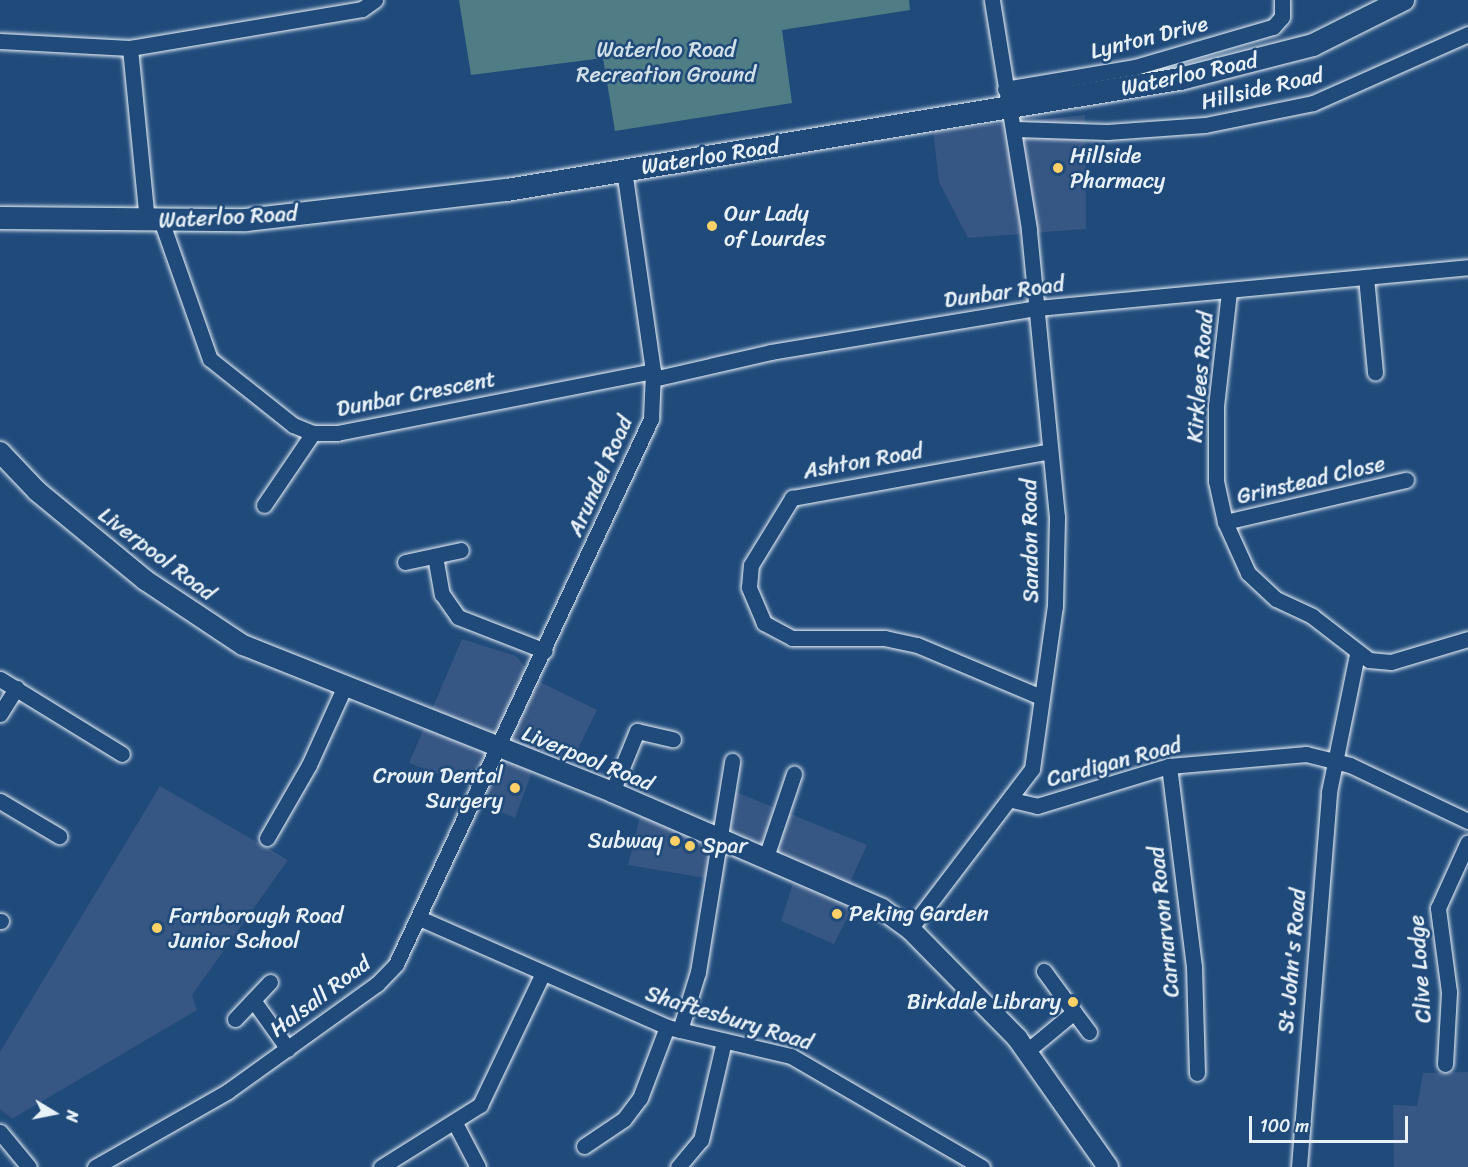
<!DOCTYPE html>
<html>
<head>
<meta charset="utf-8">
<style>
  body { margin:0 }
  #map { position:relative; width:1468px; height:1167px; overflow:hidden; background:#1f4a7a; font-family:Sriracha,sans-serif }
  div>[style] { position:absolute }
  .built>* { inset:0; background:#365683 }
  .green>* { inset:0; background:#4f7c85 }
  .roads { filter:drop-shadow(0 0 2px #e8f1f8) drop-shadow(0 0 2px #e8f1f8) }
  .minor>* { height:15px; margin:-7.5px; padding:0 7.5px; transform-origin:7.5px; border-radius:7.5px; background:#1f4a7a }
  .major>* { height:20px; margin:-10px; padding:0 10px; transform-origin:10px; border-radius:10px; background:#1f4a7a }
  .highway>* { height:22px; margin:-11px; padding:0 11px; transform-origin:11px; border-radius:11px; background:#1f4a7a }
  .dots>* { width:16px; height:16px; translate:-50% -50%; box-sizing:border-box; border:3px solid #1f4a7a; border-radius:50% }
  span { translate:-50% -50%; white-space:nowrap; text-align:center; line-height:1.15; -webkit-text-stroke:5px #1f4a7a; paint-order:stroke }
  .street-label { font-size:22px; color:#e8f1f8 }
  .park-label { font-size:22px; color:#d1dfe7 }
  .poi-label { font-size:22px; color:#e8f1f8 }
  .left { translate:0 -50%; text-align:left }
  .right { translate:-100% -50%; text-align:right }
  .north { position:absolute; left:24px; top:1083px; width:60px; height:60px; -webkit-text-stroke:4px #1f4a7a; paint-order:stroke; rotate:100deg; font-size:16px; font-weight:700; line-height:24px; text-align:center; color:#e8f1f8 }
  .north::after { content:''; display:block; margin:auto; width:21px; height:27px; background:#e8f1f8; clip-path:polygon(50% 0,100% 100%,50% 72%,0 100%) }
  .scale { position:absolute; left:1249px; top:1116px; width:159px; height:27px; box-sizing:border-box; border:3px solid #e8f1f8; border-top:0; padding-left:8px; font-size:18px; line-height:21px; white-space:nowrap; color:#e8f1f8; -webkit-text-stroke:4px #1f4a7a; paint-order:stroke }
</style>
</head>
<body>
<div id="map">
  <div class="built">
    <div style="clip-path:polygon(1085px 115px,1086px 229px,968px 238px,939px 182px,933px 131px)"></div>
    <div style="clip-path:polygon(462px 639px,516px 656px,536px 680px,597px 710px,573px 759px,540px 750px,515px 818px,486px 806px,470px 786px,409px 763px)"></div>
    <div style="clip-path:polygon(160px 786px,288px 860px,192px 995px,197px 1010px,12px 1119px,0 1109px,0 1052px)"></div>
    <div style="clip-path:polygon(721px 786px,867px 845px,851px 880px,855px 902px,834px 944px,781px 921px,793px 883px,727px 854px,723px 881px,628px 865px,641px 813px,710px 839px)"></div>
    <div style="clip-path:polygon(1468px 1072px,1468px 1167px,1394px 1167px,1393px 1105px,1417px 1106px,1423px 1073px)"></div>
  </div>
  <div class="green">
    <div style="clip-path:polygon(459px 0,909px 0,910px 10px,782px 30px,792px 103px,615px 131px,603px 58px,471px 75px)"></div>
  </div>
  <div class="roads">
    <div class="minor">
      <div style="left:0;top:41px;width:130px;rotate:3.1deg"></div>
      <div style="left:130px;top:48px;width:235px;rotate:-9.5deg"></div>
      <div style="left:362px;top:9px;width:16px;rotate:-35deg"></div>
      <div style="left:130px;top:48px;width:174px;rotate:84.4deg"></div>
      <div style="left:1005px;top:89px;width:132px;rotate:-9.6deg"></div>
      <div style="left:1135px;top:67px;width:144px;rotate:-16.2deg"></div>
      <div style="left:1273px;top:27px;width:13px;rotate:-48deg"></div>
      <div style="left:1282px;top:17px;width:17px;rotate:-90deg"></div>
      <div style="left:1016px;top:129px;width:91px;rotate:1.9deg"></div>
      <div style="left:1107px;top:132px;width:98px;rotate:-4.1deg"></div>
      <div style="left:1205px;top:125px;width:110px;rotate:-11.5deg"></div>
      <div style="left:1313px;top:103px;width:170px;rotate:-24deg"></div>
      <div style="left:162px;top:223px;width:144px;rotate:70.6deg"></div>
      <div style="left:210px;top:359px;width:106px;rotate:38.5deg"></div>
      <div style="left:293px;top:425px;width:22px;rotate:22deg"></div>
      <div style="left:313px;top:433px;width:24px"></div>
      <div style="left:337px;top:433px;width:322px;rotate:-11.1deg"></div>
      <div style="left:1366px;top:277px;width:96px;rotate:84.6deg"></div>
      <div style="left:1229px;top:292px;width:115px;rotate:96.5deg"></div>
      <div style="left:1216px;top:406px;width:75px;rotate:90deg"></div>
      <div style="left:1216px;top:481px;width:42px;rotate:77.6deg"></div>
      <div style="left:1225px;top:522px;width:56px;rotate:65.7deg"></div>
      <div style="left:1248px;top:573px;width:38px;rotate:43deg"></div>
      <div style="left:1276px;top:599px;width:40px;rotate:25deg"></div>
      <div style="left:1312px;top:616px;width:72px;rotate:37.7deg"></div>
      <div style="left:1369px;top:660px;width:22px;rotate:5deg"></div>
      <div style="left:1391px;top:662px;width:80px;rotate:-16.6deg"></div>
      <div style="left:653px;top:379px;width:121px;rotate:-12.9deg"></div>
      <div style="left:771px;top:352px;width:270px;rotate:-9.4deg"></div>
      <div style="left:1037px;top:308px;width:433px;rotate:-5.4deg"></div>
      <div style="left:264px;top:505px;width:87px;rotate:-55.8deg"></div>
      <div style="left:1225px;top:522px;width:186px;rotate:-13.1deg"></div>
      <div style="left:435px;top:556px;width:39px;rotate:80deg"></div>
      <div style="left:442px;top:594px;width:28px;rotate:55deg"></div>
      <div style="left:458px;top:617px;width:93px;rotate:21.3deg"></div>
      <div style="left:405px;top:562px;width:57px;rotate:-12.1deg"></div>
      <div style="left:0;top:679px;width:143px;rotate:31.6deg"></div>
      <div style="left:1041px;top:697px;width:134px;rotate:-157.2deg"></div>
      <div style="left:917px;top:645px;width:34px;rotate:-168deg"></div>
      <div style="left:884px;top:638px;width:92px;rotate:180deg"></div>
      <div style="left:792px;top:638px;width:32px;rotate:-152deg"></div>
      <div style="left:764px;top:623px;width:39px;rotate:-113deg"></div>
      <div style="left:749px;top:587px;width:22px;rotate:-85deg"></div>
      <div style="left:751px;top:565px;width:79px;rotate:-58.5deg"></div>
      <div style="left:792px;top:498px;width:262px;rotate:-10.3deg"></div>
      <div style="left:0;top:714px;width:31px;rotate:-58deg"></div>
      <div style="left:1169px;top:766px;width:202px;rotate:82.9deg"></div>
      <div style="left:1194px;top:966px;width:107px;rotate:88.4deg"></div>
      <div style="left:612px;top:792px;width:66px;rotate:-67.7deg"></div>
      <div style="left:637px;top:731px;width:37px;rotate:13deg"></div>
      <div style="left:1012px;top:800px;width:26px;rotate:13deg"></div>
      <div style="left:1037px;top:806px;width:138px;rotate:-16.9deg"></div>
      <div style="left:1169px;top:766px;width:138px;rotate:-5deg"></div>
      <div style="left:1306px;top:754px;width:45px;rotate:14deg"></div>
      <div style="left:1350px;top:765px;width:131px;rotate:25.4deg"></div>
      <div style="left:0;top:801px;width:69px;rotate:30.7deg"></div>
      <div style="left:267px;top:838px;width:84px;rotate:-60.1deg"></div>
      <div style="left:309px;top:765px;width:85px;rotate:-65.6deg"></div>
      <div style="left:766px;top:857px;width:88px;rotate:-71.4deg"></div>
      <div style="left:419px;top:918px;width:271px;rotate:23.7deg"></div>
      <div style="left:667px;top:1027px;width:127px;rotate:13.2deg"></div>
      <div style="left:791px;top:1056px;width:221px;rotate:30.2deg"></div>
      <div style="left:0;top:921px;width:1px"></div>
      <div style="left:910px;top:929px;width:201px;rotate:-52.7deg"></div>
      <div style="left:1032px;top:769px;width:165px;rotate:-82deg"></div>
      <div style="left:1055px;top:606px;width:89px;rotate:-88.7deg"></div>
      <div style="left:1057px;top:517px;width:289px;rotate:-95.6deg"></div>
      <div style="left:1029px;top:229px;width:232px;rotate:-99.2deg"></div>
      <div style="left:253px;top:1000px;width:60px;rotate:54.5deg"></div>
      <div style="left:1074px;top:1012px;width:25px;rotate:53deg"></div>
      <div style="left:235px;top:1019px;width:51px;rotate:-46.6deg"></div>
      <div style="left:680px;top:1030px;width:61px;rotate:-72.8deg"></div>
      <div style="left:698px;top:972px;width:214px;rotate:-80.8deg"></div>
      <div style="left:1027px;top:1051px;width:61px;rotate:-39.7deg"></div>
      <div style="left:1074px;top:1012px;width:51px;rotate:-126.2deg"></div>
      <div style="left:1445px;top:1064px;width:72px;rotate:-86.8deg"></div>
      <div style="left:1449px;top:992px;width:85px;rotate:-97.5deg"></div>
      <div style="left:1438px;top:908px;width:72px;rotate:-65.6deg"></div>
      <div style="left:456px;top:1125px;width:47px;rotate:62.4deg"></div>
      <div style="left:0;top:1132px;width:45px;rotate:50.4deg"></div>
      <div style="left:584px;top:1146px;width:48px;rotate:-34deg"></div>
      <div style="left:624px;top:1119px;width:26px;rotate:-53deg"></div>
      <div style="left:640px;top:1098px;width:76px;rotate:-69.2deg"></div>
      <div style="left:95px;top:1167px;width:153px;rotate:-29.7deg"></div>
      <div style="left:228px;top:1091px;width:183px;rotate:-35.7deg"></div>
      <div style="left:377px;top:984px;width:28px;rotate:-46deg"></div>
      <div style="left:396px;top:964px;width:602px;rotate:-64.93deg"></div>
      <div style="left:651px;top:419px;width:48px;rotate:-87.6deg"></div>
      <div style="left:653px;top:371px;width:204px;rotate:-98.2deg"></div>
      <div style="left:381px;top:1167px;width:117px;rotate:-32.1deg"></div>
      <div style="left:480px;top:1105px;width:146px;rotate:-64.5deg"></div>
      <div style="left:678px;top:1167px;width:35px;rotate:-50deg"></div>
      <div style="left:701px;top:1140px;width:102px;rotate:-76.9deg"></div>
      <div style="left:1299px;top:1167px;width:376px;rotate:-85.4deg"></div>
      <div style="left:1329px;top:792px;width:141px;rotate:-78.5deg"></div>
    </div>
    <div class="major">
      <div style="left:0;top:452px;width:54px;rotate:46.5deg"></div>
      <div style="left:37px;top:491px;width:140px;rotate:39.5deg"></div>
      <div style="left:145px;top:580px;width:118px;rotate:33.6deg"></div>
      <div style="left:243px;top:645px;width:397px;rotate:21.7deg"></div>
      <div style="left:612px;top:792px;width:294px;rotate:23.4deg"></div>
      <div style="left:882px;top:909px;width:34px;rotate:36deg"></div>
      <div style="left:910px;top:929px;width:153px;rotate:45.5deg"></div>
      <div style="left:1017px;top:1038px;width:158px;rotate:54.8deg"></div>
    </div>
    <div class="highway">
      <div style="left:0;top:218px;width:246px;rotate:0.5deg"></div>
      <div style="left:246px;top:220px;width:263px;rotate:-6.6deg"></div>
      <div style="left:507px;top:190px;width:682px;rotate:-9.37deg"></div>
      <div style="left:1180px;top:79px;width:137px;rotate:-14.3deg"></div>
      <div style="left:1313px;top:45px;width:101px;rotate:-26.6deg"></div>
    </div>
  </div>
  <div class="dots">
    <div style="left:1058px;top:168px;background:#ffd166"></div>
    <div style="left:712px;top:226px;background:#ffd166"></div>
    <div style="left:515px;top:788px;background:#ffd166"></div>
    <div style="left:675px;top:841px;background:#ffd166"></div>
    <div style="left:690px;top:846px;background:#ffd166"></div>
    <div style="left:837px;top:914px;background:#ffd166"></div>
    <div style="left:157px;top:928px;background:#ffd166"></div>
    <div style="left:1073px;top:1002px;background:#ffd166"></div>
  </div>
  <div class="street-label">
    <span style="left:1149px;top:37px;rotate:-14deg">Lynton Drive</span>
    <span style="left:1189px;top:74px;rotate:-12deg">Waterloo Road</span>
    <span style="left:1262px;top:88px;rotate:-13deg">Hillside Road</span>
    <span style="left:710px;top:156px;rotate:-9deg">Waterloo Road</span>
    <span style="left:228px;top:217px;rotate:-3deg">Waterloo Road</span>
    <span style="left:1004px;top:292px;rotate:-8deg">Dunbar Road</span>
    <span style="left:1200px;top:377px;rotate:-85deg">Kirklees Road</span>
    <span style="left:416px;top:394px;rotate:-11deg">Dunbar Crescent</span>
    <span style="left:863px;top:461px;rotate:-10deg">Ashton Road</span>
    <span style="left:600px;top:476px;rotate:-66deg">Arundel Road</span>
    <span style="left:1311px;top:480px;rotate:-13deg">Grinstead Close</span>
    <span style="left:1030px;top:541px;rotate:-91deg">Sandon Road</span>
    <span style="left:157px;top:554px;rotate:37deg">Liverpool Road</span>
    <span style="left:588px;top:758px;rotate:22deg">Liverpool Road</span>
    <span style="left:1114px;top:762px;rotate:-15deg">Cardigan Road</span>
    <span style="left:1164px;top:922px;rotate:-96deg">Carnarvon Road</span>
    <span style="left:1292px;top:961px;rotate:-85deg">St John's Road</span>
    <span style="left:1420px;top:969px;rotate:-94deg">Clive Lodge</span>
    <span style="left:320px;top:996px;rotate:-37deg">Halsall Road</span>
    <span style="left:729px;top:1018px;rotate:17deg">Shaftesbury Road</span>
  </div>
  <div class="park-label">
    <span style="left:666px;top:62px">Waterloo Road<br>Recreation Ground</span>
  </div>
  <div class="poi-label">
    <span class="left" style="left:1070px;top:168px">Hillside<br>Pharmacy</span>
    <span class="left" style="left:724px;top:226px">Our Lady<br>of Lourdes</span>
    <span class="right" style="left:503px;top:788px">Crown Dental<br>Surgery</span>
    <span class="right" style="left:663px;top:841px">Subway</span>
    <span class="left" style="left:702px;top:846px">Spar</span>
    <span class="left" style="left:849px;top:914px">Peking Garden</span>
    <span class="left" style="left:169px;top:928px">Farnborough Road<br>Junior School</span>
    <span class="right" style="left:1061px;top:1002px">Birkdale Library</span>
  </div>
  <div class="north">N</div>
  <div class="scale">100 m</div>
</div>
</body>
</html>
